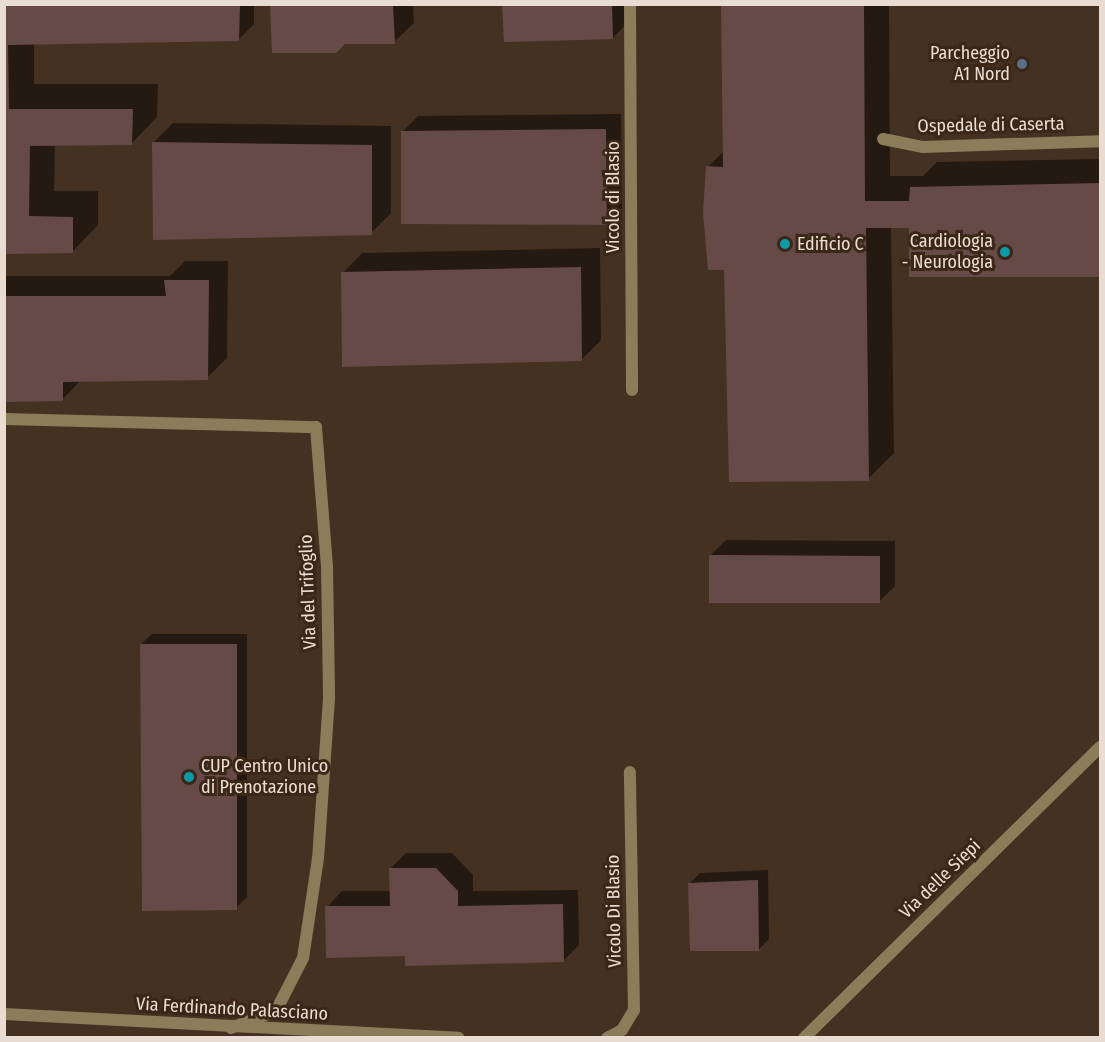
<!DOCTYPE html>
<html>
<head>
<meta charset="utf-8">
<style>
  body { margin:0 }
  #map { position:relative; width:1105px; height:1042px; overflow:hidden; background:#453121; font-family:"Fira Sans Condensed",sans-serif }
  div>[style] { position:absolute }
  .shadow>* { inset:0; background:#0007 }
  .building>* { inset:0; background:#664a48 }
  .lane>* { height:12px; margin:-6px; padding:0 6px; transform-origin:6px; border-radius:6px; background:#8b7c5a }
  .dots>* { width:16px; height:16px; translate:-50% -50%; box-sizing:border-box; border:3px solid #3a2717; border-radius:50% }
  span { translate:-50% -50%; white-space:nowrap; text-align:center; line-height:1.15; -webkit-text-stroke:6px #3a2717; paint-order:stroke }
  .poi-label { font-size:18px; color:#e9dcd2 }
  .right { translate:-100% -50%; text-align:right }
  .left { translate:0 -50%; text-align:left }
  .street-label { font-size:18px; color:#e9dcd2 }
  .frame { position:absolute; inset:0; border:6px solid #e9dcd2; pointer-events:none }
</style>
</head>
<body>
<div id="map">
  <div class="shadow">
    <div style="clip-path:polygon(4px 4px,254px 4px,254px 24px,238px 40px,34px 42px,34px 84px,158px 84px,157px 117px,132px 143px,55px 144px,54px 191px,98px 191px,98px 225px,73px 251px,4px 253px)"></div>
    <div style="clip-path:polygon(413px 4px,414px 23px,394px 42px,272px 7px)"></div>
    <div style="clip-path:polygon(503px 4px,627px 4px,628px 22px,613px 38px)"></div>
    <div style="clip-path:polygon(723px 4px,889px 4px,890px 176px,923px 176px,937px 162px,1100px 159px,1100px 275px,911px 275px,911px 227px,891px 227px,894px 453px,868px 479px,725px 268px,708px 167px,725px 150px)"></div>
    <div style="clip-path:polygon(621px 114px,622px 208px,607px 223px,403px 131px,418px 116px)"></div>
    <div style="clip-path:polygon(173px 123px,391px 126px,391px 213px,371px 233px,153px 143px)"></div>
    <div style="clip-path:polygon(600px 248px,601px 340px,581px 360px,343px 273px,362px 253px)"></div>
    <div style="clip-path:polygon(185px 261px,228px 261px,227px 358px,207px 378px,81px 380px,63px 399px,4px 401px,4px 276px,170px 276px)"></div>
    <div style="clip-path:polygon(726px 540px,895px 541px,895px 586px,879px 602px,710px 556px)"></div>
    <div style="clip-path:polygon(152px 634px,247px 634px,247px 897px,236px 908px,141px 644px)"></div>
    <div style="clip-path:polygon(406px 853px,452px 853px,473px 875px,473px 891px,578px 890px,579px 945px,563px 961px,406px 955px,327px 907px,342px 891px,391px 891px,391px 868px)"></div>
    <div style="clip-path:polygon(768px 870px,769px 939px,758px 950px,690px 883px,700px 873px)"></div>
  </div>
  <div class="building">
    <div style="clip-path:polygon(4px 4px,240px 4px,239px 41px,8px 45px,9px 109px,133px 109px,132px 145px,30px 146px,29px 216px,73px 217px,73px 253px,4px 254px)"></div>
    <div style="clip-path:polygon(393px 4px,395px 44px,345px 44px,336px 53px,272px 53px,270px 6px)"></div>
    <div style="clip-path:polygon(502px 4px,612px 4px,613px 39px,504px 42px)"></div>
    <div style="clip-path:polygon(721px 4px,864px 4px,865px 201px,909px 201px,910px 187px,1100px 183px,1100px 277px,909px 277px,909px 228px,866px 228px,869px 481px,729px 482px,724px 270px,708px 270px,703px 212px,706px 166px,723px 167px)"></div>
    <div style="clip-path:polygon(606px 129px,607px 225px,401px 224px,401px 131px)"></div>
    <div style="clip-path:polygon(152px 142px,372px 145px,372px 235px,153px 240px)"></div>
    <div style="clip-path:polygon(581px 267px,582px 361px,342px 367px,341px 272px)"></div>
    <div style="clip-path:polygon(164px 280px,209px 280px,208px 380px,63px 382px,63px 401px,4px 402px,4px 296px,166px 296px)"></div>
    <div style="clip-path:polygon(709px 555px,880px 556px,880px 603px,709px 603px)"></div>
    <div style="clip-path:polygon(140px 644px,237px 644px,237px 910px,142px 911px)"></div>
    <div style="clip-path:polygon(389px 868px,436px 868px,458px 891px,458px 906px,563px 904px,564px 962px,405px 966px,405px 956px,326px 958px,325px 906px,390px 906px)"></div>
    <div style="clip-path:polygon(758px 880px,759px 951px,690px 951px,688px 883px)"></div>
  </div>
  <div class="lane">
    <div style="left:630px;top:4px;width:386px;rotate:89.7deg"></div>
    <div style="left:883px;top:139px;width:41px;rotate:11.3deg"></div>
    <div style="left:923px;top:147px;width:177px;rotate:-1.9deg"></div>
    <div style="left:4px;top:419px;width:312px;rotate:1.5deg"></div>
    <div style="left:316px;top:427px;width:139px;rotate:85.5deg"></div>
    <div style="left:327px;top:566px;width:132px;rotate:89.1deg"></div>
    <div style="left:329px;top:698px;width:160px;rotate:93.9deg"></div>
    <div style="left:318px;top:858px;width:101px;rotate:98.5deg"></div>
    <div style="left:303px;top:958px;width:59px;rotate:117deg"></div>
    <div style="left:276px;top:1011px;width:48px;rotate:159.3deg"></div>
    <div style="left:4px;top:1014px;width:455px;rotate:3deg"></div>
    <div style="left:607px;top:1038px;width:17px;rotate:-28deg"></div>
    <div style="left:622px;top:1030px;width:23px;rotate:-59deg"></div>
    <div style="left:634px;top:1010px;width:238px;rotate:-91deg"></div>
    <div style="left:804px;top:1038px;width:415px;rotate:-44.5deg"></div>
  </div>
  <div class="dots">
    <div style="left:1022px;top:64px;background:#5c6f8a"></div>
    <div style="left:785px;top:244px;background:#0f9aa8"></div>
    <div style="left:1005px;top:252px;background:#0f9aa8"></div>
    <div style="left:189px;top:777px;background:#0f9aa8"></div>
  </div>
  <div class="poi-label">
    <span class="right" style="left:1010px;top:64px">Parcheggio<br>A1 Nord</span>
    <span class="right" style="left:993px;top:252px">Cardiologia<br>- Neurologia</span>
    <span class="left" style="left:797px;top:244px">Edificio C</span>
    <span class="left" style="left:201px;top:777px">CUP Centro Unico<br>di Prenotazione</span>
  </div>
  <div class="street-label">
    <span style="left:991px;top:125px;rotate:-1deg">Ospedale di Caserta</span>
    <span style="left:613px;top:197px;rotate:-90deg">Vicolo di Blasio</span>
    <span style="left:308px;top:592px;rotate:-92deg">Via del Trifoglio</span>
    <span style="left:940px;top:879px;rotate:-44deg">Via delle Siepi</span>
    <span style="left:614px;top:911px;rotate:-91deg">Vicolo Di Blasio</span>
    <span style="left:232px;top:1009px;rotate:3deg">Via Ferdinando Palasciano</span>
  </div>
  <div class="frame"></div>
</div>
</body>
</html>
